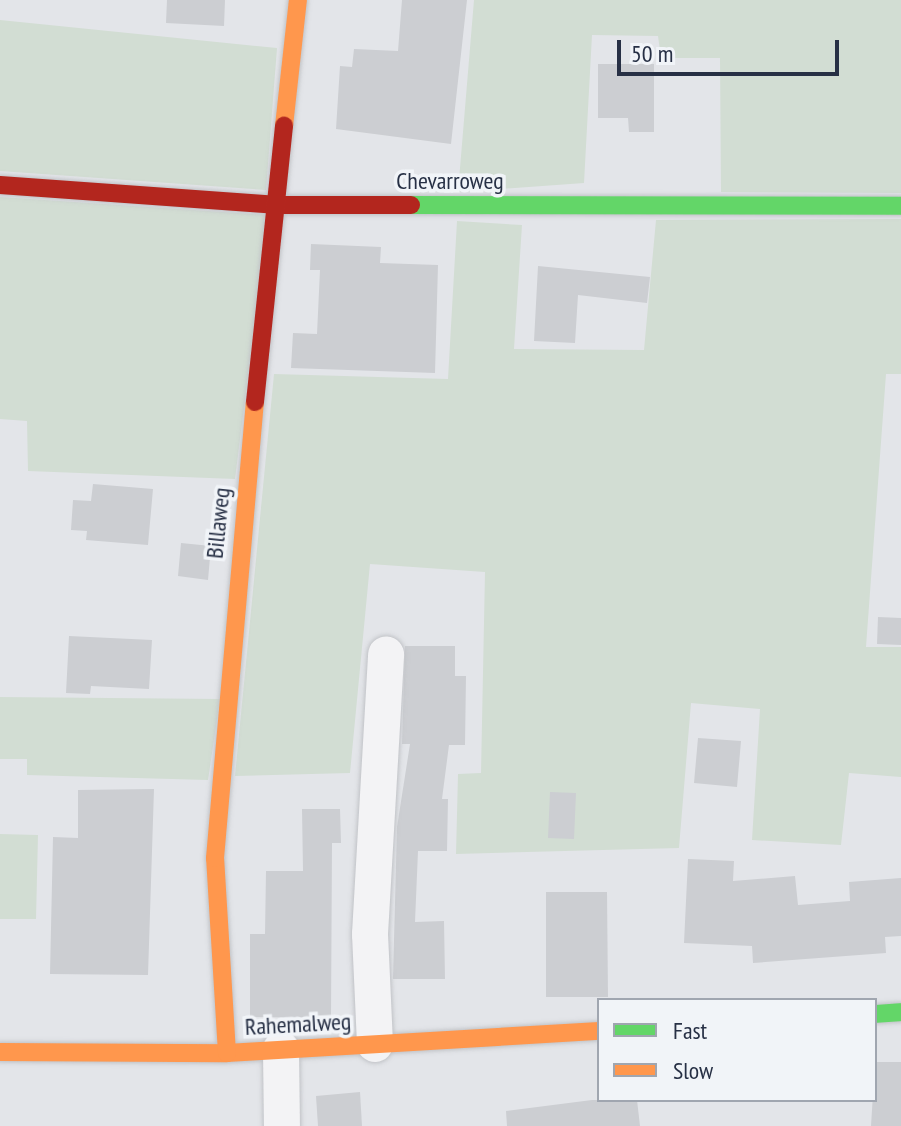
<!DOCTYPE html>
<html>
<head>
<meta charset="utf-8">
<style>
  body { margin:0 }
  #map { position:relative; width:901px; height:1126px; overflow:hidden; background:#e3e5e9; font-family:"PT Sans Narrow",sans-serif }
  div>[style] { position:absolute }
  .green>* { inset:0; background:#d2ddd3 }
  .building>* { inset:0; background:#ccced2 }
  .roads { filter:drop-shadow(0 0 2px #c1c3c7) drop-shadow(0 0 2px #c1c3c7) }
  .street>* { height:36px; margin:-18px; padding:0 18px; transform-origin:18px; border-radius:18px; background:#f3f3f5 }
  .fast>* { height:18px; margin:-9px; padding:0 9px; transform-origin:9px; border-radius:9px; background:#63d668 }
  .slow>* { height:18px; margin:-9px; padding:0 9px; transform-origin:9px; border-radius:9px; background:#ff974d }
  .jam>* { height:18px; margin:-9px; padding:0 9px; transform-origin:9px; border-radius:9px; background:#b3261e }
  span { translate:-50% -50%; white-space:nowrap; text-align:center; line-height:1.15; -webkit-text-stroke:7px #f1f4f8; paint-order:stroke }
  .street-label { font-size:24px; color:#273045 }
  .legend { position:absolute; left:597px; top:998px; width:280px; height:104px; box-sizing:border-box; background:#f1f4f8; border:2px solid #a0a6b0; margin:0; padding:10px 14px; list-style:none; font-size:24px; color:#273045 }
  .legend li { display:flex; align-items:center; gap:16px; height:40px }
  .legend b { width:40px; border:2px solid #a0a6b0 }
  .scale { position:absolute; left:617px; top:40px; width:222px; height:36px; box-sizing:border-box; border:4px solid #273045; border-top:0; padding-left:10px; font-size:24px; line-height:28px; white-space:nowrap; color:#273045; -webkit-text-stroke:6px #f1f4f8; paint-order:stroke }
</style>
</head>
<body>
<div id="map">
  <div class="green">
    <div style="clip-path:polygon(474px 0,901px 0,901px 193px,721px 192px,720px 58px,661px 58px,658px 36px,592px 35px,584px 183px,458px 192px)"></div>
    <div style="clip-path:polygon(0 20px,277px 48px,266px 190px,0 171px)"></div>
    <div style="clip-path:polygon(0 197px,268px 215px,235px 479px,28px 471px,27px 421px,0 419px)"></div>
    <div style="clip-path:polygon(901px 219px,901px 374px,886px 374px,866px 647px,901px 647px,901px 777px,849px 773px,841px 845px,752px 840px,760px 709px,691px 703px,679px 848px,456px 854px,458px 774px,481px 773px,485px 572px,370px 564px,350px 773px,235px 776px,274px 374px,448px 379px,457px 221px,522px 225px,514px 349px,644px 350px,656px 220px)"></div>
    <div style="clip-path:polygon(0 697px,220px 699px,208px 780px,27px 775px,27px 759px,0 759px)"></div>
    <div style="clip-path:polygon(0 834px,38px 835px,36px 919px,0 919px)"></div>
  </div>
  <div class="building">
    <div style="clip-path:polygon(167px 0,225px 0,224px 26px,166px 23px)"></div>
    <div style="clip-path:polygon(402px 0,467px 0,451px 144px,336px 129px,340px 66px,352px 67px,354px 49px,398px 51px)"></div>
    <div style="clip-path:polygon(598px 64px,654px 64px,654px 132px,629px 132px,628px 118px,598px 118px)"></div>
    <div style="clip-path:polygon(311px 244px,381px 247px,380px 263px,438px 265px,435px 373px,291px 368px,293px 333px,317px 334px,320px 270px,310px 270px)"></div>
    <div style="clip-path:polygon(538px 266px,650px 277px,647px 303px,578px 295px,575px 343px,534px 341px)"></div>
    <div style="clip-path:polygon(93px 484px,153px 489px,148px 545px,86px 540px,87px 531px,71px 530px,73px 500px,91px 501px)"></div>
    <div style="clip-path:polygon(181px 543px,211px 546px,208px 580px,178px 576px)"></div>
    <div style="clip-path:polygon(878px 617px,901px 618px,901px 645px,877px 644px)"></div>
    <div style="clip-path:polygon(69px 636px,152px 640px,149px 689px,91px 686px,90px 694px,66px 693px)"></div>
    <div style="clip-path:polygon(405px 646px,455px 646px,455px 676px,466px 676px,465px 745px,449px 745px,442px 799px,448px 799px,447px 851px,418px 851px,415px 922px,444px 921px,445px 979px,393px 979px,397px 827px,410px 744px,402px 744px)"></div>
    <div style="clip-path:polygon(698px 738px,741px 741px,737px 787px,694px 783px)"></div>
    <div style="clip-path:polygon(154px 789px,148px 975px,50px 974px,53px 837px,78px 838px,78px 790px)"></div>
    <div style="clip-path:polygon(550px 792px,576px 793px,574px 839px,548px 838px)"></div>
    <div style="clip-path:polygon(302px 809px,340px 809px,341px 843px,332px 843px,331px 1018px,250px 1017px,250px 934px,265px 934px,266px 871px,303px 871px)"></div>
    <div style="clip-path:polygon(688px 859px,734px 861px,733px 881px,795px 876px,798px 905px,850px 901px,849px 882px,901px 878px,901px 936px,885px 937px,886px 953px,753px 963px,752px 946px,684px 943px)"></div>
    <div style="clip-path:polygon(546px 892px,607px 892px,608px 997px,546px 997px)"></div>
    <div style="clip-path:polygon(875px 1062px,901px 1062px,901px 1126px,871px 1126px)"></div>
    <div style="clip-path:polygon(360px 1092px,362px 1126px,318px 1126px,316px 1096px)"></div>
    <div style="clip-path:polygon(592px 1100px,637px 1100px,640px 1126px,507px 1126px,506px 1111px)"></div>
  </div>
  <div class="roads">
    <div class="street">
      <div style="left:375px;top:1044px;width:110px;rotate:-92.6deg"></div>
      <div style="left:370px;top:934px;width:280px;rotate:-86.7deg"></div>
      <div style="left:281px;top:1049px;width:77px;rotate:89.3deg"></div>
    </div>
    <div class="fast">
      <div style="left:411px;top:205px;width:490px;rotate:0.1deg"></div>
      <div style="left:875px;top:1014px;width:26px;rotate:-4deg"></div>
    </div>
    <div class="slow">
      <div style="left:284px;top:126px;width:127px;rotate:-83.7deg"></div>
      <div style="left:0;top:1052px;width:227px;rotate:0.3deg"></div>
      <div style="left:227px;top:1053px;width:373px;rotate:-3.4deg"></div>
      <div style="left:227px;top:1053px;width:195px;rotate:-93.5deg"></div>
      <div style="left:215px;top:858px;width:458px;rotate:-85deg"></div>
    </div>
    <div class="jam">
      <div style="left:0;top:185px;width:279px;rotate:4.1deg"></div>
      <div style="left:278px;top:205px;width:133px"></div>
      <div style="left:255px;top:402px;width:278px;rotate:-84deg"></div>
    </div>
  </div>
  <div class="street-label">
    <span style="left:450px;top:181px">Chevarroweg</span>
    <span style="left:218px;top:523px;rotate:-84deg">Billaweg</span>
    <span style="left:298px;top:1024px;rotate:-3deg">Rahemalweg</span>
  </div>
  <ul class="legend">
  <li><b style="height:10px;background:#63d668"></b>Fast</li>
  <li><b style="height:10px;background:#ff974d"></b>Slow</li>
  </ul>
  <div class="scale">50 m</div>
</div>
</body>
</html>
